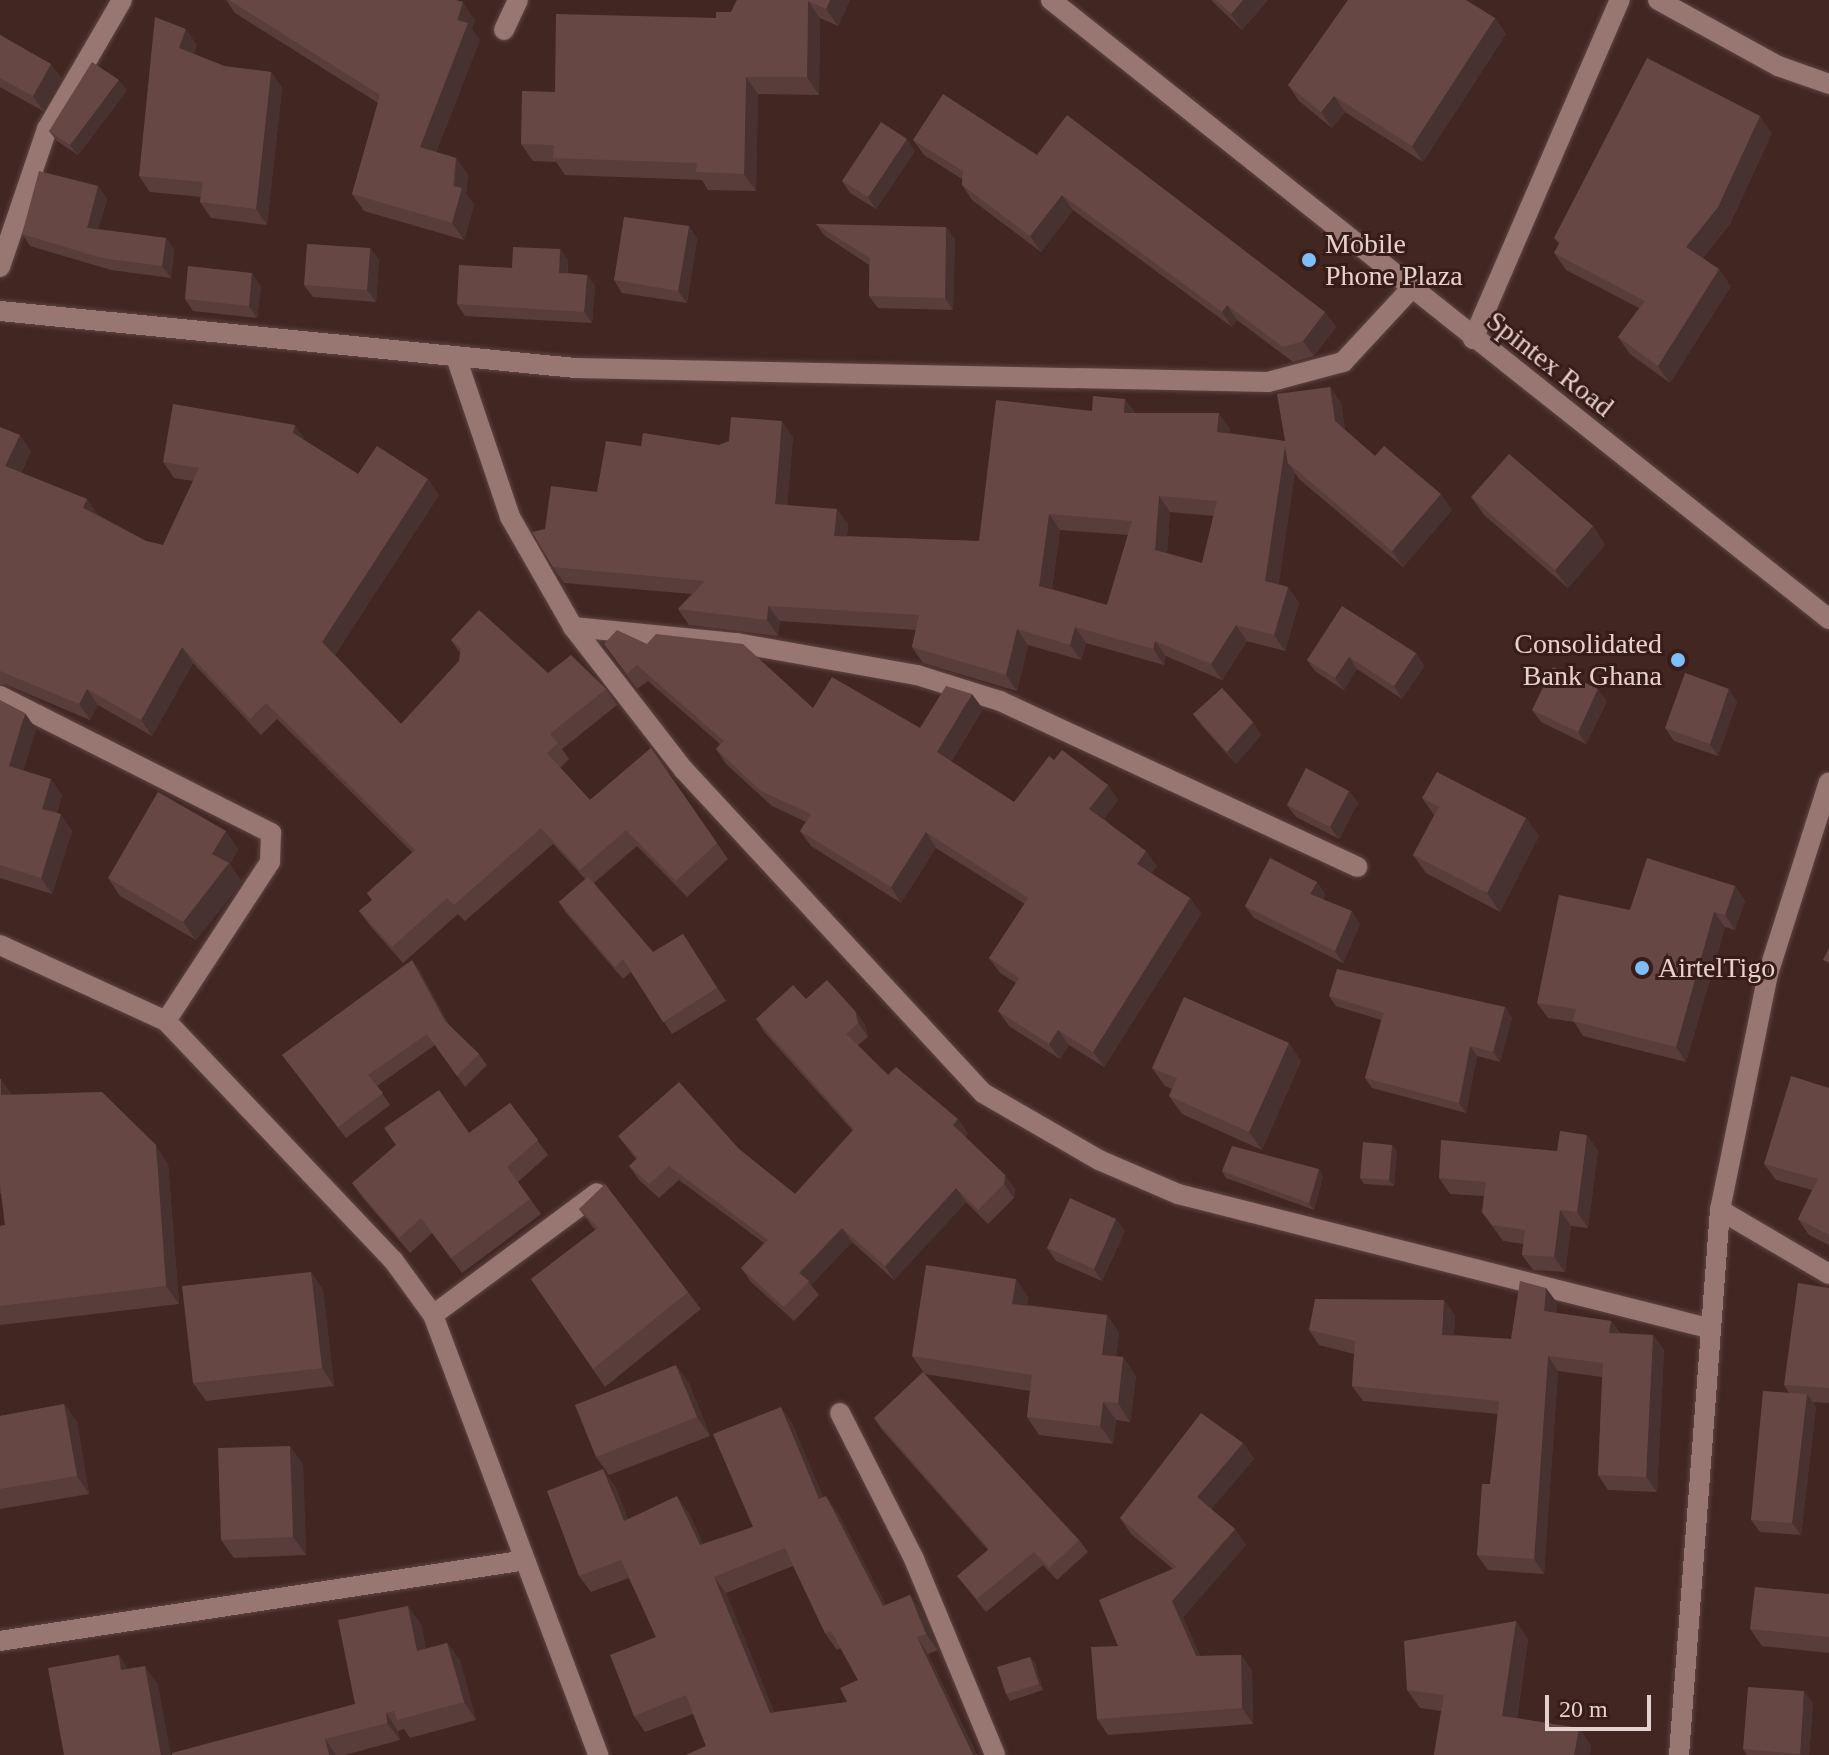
<!DOCTYPE html>
<html>
<head>
<meta charset="utf-8">
<style>
  body { margin:0 }
  #map { position:relative; width:1829px; height:1755px; overflow:hidden; background:#422622; font-family:Georgia,serif }
  div>[style] { position:absolute }
  .roads { filter:drop-shadow(0 0 2px #5d4542) drop-shadow(0 0 2px #5d4542) }
  .street>* { height:20px; margin:-10px; padding:0 10px; transform-origin:10px; border-radius:10px; background:#987671 }
  .secondary>* { height:20px; margin:-10px; padding:0 10px; transform-origin:10px; border-radius:10px; background:#987671 }
  .wall>* { inset:0; background:#593d3a }
  .shaded-wall>* { inset:0; background:#48322f }
  .building>* { inset:0; background:#674743 }
  .dots>* { width:22px; height:22px; translate:-50% -50%; box-sizing:border-box; border:4px solid #371c18; border-radius:50% }
  span { translate:-50% -50%; white-space:nowrap; text-align:center; line-height:1.15; -webkit-text-stroke:6px #371c18; paint-order:stroke }
  .poi-label { font-size:28px; color:#e5d1ce }
  .left { translate:0 -50%; text-align:left }
  .right { translate:-100% -50%; text-align:right }
  .street-label { font-size:28px; color:#e5d1ce }
  .scale { position:absolute; left:1545px; top:1695px; width:106px; height:36px; box-sizing:border-box; border:4px solid #e5d1ce; border-top:0; padding-left:10px; font-size:24px; line-height:28px; white-space:nowrap; color:#e5d1ce; -webkit-text-stroke:6px #371c18; paint-order:stroke }
</style>
</head>
<body>
<div id="map">
  <div class="roads">
    <div class="street">
      <div style="left:1658px;top:0;width:137px;rotate:28.8deg"></div>
      <div style="left:1778px;top:66px;width:54px;rotate:19.4deg"></div>
      <div style="left:504px;top:30px;width:33px;rotate:-65deg"></div>
      <div style="left:0;top:267px;width:146px;rotate:-71.2deg"></div>
      <div style="left:47px;top:129px;width:149px;rotate:-59.8deg"></div>
      <div style="left:0;top:311px;width:578px;rotate:5.66deg"></div>
      <div style="left:575px;top:368px;width:693px;rotate:1.16deg"></div>
      <div style="left:1268px;top:382px;width:78px;rotate:-14.9deg"></div>
      <div style="left:1343px;top:362px;width:98px;rotate:-47.1deg"></div>
      <div style="left:1473px;top:339px;width:369px;rotate:-66.6deg"></div>
      <div style="left:457px;top:360px;width:166px;rotate:71.3deg"></div>
      <div style="left:510px;top:517px;width:127px;rotate:60.2deg"></div>
      <div style="left:573px;top:627px;width:181px;rotate:52.2deg"></div>
      <div style="left:684px;top:770px;width:440px;rotate:47.2deg"></div>
      <div style="left:983px;top:1093px;width:134px;rotate:30deg"></div>
      <div style="left:1099px;top:1160px;width:86px;rotate:23.3deg"></div>
      <div style="left:1178px;top:1194px;width:547px;rotate:14.19deg"></div>
      <div style="left:573px;top:627px;width:165px;rotate:5.6deg"></div>
      <div style="left:737px;top:643px;width:183px;rotate:10.1deg"></div>
      <div style="left:917px;top:675px;width:87px;rotate:17.4deg"></div>
      <div style="left:1000px;top:701px;width:394px;rotate:24.9deg"></div>
      <div style="left:0;top:696px;width:304px;rotate:26.8deg"></div>
      <div style="left:271px;top:833px;width:29px;rotate:92deg"></div>
      <div style="left:270px;top:862px;width:190px;rotate:123.2deg"></div>
      <div style="left:0;top:945px;width:183px;rotate:24.6deg"></div>
      <div style="left:166px;top:1021px;width:330px;rotate:46.5deg"></div>
      <div style="left:393px;top:1260px;width:68px;rotate:54deg"></div>
      <div style="left:433px;top:1315px;width:470px;rotate:69.4deg"></div>
      <div style="left:1720px;top:1210px;width:126px;rotate:30.4deg"></div>
      <div style="left:433px;top:1315px;width:204px;rotate:-36.6deg"></div>
      <div style="left:840px;top:1413px;width:164px;rotate:63.1deg"></div>
      <div style="left:914px;top:1559px;width:212px;rotate:67.5deg"></div>
      <div style="left:0;top:1641px;width:526px;rotate:-8.75deg"></div>
      <div style="left:1679px;top:1755px;width:547px;rotate:-85.7deg"></div>
      <div style="left:1720px;top:1210px;width:241px;rotate:-78.5deg"></div>
      <div style="left:1768px;top:974px;width:201px;rotate:-72.4deg"></div>
    </div>
    <div class="secondary">
      <div style="left:1051px;top:0;width:994px;rotate:38.51deg"></div>
    </div>
  </div>
  <div class="wall">
    <div style="clip-path:polygon(226px 0,456px 0,475px 20px,472px 29px,480px 40px,436px 152px,456px 158px,468px 175px,466px 194px,474px 205px,464px 240px,364px 211px,352px 194px,378px 103px,235px 13px)"></div>
    <div style="clip-path:polygon(737px 0,850px 0,838px 26px,820px 18px,819px 95px,758px 94px,756px 191px,708px 190px,702px 180px,565px 175px,556px 162px,533px 161px,521px 144px,555px 92px,731px 12px)"></div>
    <div style="clip-path:polygon(1211px 0,1268px 0,1242px 30px)"></div>
    <div style="clip-path:polygon(1495px 18px,1506px 34px,1423px 162px,1345px 112px,1332px 128px,1299px 101px,1288px 85px)"></div>
    <div style="clip-path:polygon(0 35px,51px 64px,61px 78px,43px 111px,0 87px)"></div>
    <div style="clip-path:polygon(197px 45px,194px 54px,224px 66px,271px 72px,282px 88px,267px 225px,211px 218px,200px 202px,201px 197px,150px 192px,139px 176px)"></div>
    <div style="clip-path:polygon(127px 90px,78px 155px,57px 141px,49px 131px)"></div>
    <div style="clip-path:polygon(1772px 133px,1730px 224px,1703px 258px,1731px 286px,1670px 383px,1630px 354px,1618px 337px,1639px 308px,1566px 270px,1554px 253px,1559px 244px,1554px 238px)"></div>
    <div style="clip-path:polygon(913px 140px,1037px 155px,1325px 312px,1336px 327px,1314px 356px,1293px 362px,1237px 320px,1232px 327px,1073px 210px,1041px 252px,972px 200px,962px 185px,962px 179px,924px 155px)"></div>
    <div style="clip-path:polygon(915px 151px,876px 209px,850px 193px,842px 181px)"></div>
    <div style="clip-path:polygon(98px 186px,107px 199px,98px 229px,166px 238px,174px 250px,171px 278px,111px 270px,30px 246px,22px 234px)"></div>
    <div style="clip-path:polygon(816px 224px,955px 239px,953px 310px,878px 308px,869px 296px,869px 265px,825px 236px)"></div>
    <div style="clip-path:polygon(689px 226px,697px 239px,687px 303px,622px 293px,614px 280px)"></div>
    <div style="clip-path:polygon(370px 248px,379px 260px,376px 302px,313px 297px,304px 285px)"></div>
    <div style="clip-path:polygon(560px 249px,568px 261px,568px 273px,587px 275px,595px 286px,592px 323px,465px 316px,457px 304px,512px 268px)"></div>
    <div style="clip-path:polygon(261px 286px,257px 318px,193px 311px,185px 299px)"></div>
    <div style="clip-path:polygon(evenodd,1330px 387px,1341px 403px,1345px 430px,1375px 456px,1452px 510px,1403px 567px,1299px 479px,1295px 473px,1278px 584px,1288px 587px,1299px 603px,1285px 651px,1247px 641px,1222px 680px,1166px 656px,1164px 665px,1086px 643px,1081px 660px,1028px 645px,1017px 691px,923px 663px,912px 647px,916px 630px,780px 621px,778px 636px,689px 625px,678px 609px,692px 594px,564px 583px,553px 567px,545px 529px,597px 492px,641px 446px,719px 445px,793px 437px,787px 505px,848px 524px,847px 536px,979px 541px,1092px 411px,1135px 413px,1230px 429px,1229px 433px,1285px 441px,1330px 387px,1170px 512px,1214px 516px,1202px 563px,1167px 553px,1170px 512px,1330px 387px,1060px 530px,1128px 535px,1107px 605px,1052px 589px,1060px 530px)"></div>
    <div style="clip-path:polygon(0 427px,31px 451px,21px 473px,146px 541px,163px 545px,193px 481px,174px 478px,163px 462px,306px 441px,358px 474px,439px 495px,335px 655px,401px 724px,459px 661px,460px 653px,451px 640px,548px 673px,606px 689px,617px 705px,562px 749px,569px 759px,560px 768px,590px 800px,651px 748px,728px 859px,687px 897px,637px 846px,594px 883px,653px 952px,683px 934px,726px 1001px,672px 1034px,631px 972px,623px 979px,567px 914px,559px 902px,585px 879px,553px 844px,465px 921px,458px 914px,403px 963px,371px 927px,359px 911px,372px 900px,367px 893px,413px 853px,277px 719px,261px 735px,193px 663px,152px 736px,98px 705px,90px 720px,5px 684px,0 686px)"></div>
    <div style="clip-path:polygon(1471px 497px,1593px 526px,1605px 545px,1568px 588px,1484px 515px)"></div>
    <div style="clip-path:polygon(604px 644px,647px 644px,813px 708px,920px 728px,983px 709px,951px 762px,1014px 802px,1054px 760px,1108px 785px,1118px 800px,1104px 819px,1157px 866px,1151px 874px,1190px 898px,1201px 914px,1104px 1067px,1069px 1045px,1060px 1059px,1009px 1026px,998px 1011px,1016px 983px,1000px 973px,989px 958px,1025px 904px,936px 848px,901px 903px,811px 846px,800px 831px,806px 822px,772px 806px,726px 764px,716px 749px,720px 744px,648px 681px,637px 689px)"></div>
    <div style="clip-path:polygon(1416px 653px,1424px 666px,1402px 699px,1357px 669px,1344px 690px,1316px 672px,1307px 660px)"></div>
    <div style="clip-path:polygon(0 700px,36px 729px,23px 771px,62px 795px,57px 813px,72px 831px,52px 894px,0 878px)"></div>
    <div style="clip-path:polygon(1607px 701px,1586px 744px,1541px 722px,1532px 710px)"></div>
    <div style="clip-path:polygon(1737px 702px,1718px 756px,1674px 741px,1665px 728px)"></div>
    <div style="clip-path:polygon(1193px 714px,1253px 722px,1261px 735px,1236px 764px,1202px 726px)"></div>
    <div style="clip-path:polygon(1349px 791px,1358px 803px,1339px 839px,1296px 817px,1287px 805px)"></div>
    <div style="clip-path:polygon(1422px 798px,1526px 818px,1539px 836px,1500px 912px,1426px 873px,1413px 855px,1434px 815px)"></div>
    <div style="clip-path:polygon(238px 849px,230px 864px,242px 882px,196px 940px,120px 896px,108px 878px)"></div>
    <div style="clip-path:polygon(1317px 882px,1325px 894px,1323px 900px,1360px 924px,1343px 963px,1254px 918px,1245px 906px)"></div>
    <div style="clip-path:polygon(1735px 886px,1745px 901px,1735px 930px,1725px 927px,1686px 1062px,1583px 1036px,1574px 1022px,1548px 1018px,1537px 1003px,1630px 910px)"></div>
    <div style="clip-path:polygon(420px 971px,449px 1025px,479px 1054px,487px 1065px,465px 1087px,435px 1045px,377px 1086px,390px 1105px,346px 1138px,282px 1055px)"></div>
    <div style="clip-path:polygon(1329px 996px,1505px 1007px,1512px 1018px,1500px 1062px,1477px 1056px,1466px 1113px,1372px 1088px,1365px 1078px,1381px 1020px,1336px 1006px)"></div>
    <div style="clip-path:polygon(806px 999px,855px 1011px,865px 1025px,868px 1037px,858px 1045px,888px 1075px,968px 1133px,965px 1137px,1005px 1175px,1015px 1189px,1014px 1198px,988px 1224px,966px 1202px,894px 1280px,852px 1242px,811px 1285px,819px 1295px,794px 1321px,751px 1282px,741px 1268px,764px 1243px,679px 1180px,659px 1198px,639px 1180px,629px 1166px,636px 1159px,618px 1136px,739px 1149px,795px 1194px,853px 1131px,765px 1033px,756px 1019px)"></div>
    <div style="clip-path:polygon(1301px 1061px,1262px 1150px,1182px 1114px,1169px 1096px,1172px 1089px,1165px 1086px,1152px 1068px)"></div>
    <div style="clip-path:polygon(0 1079px,12px 1095px,168px 1164px,179px 1304px,0 1325px,0 1226px,5px 1225px,1px 1193px,0 1193px)"></div>
    <div style="clip-path:polygon(1829px 1088px,1829px 1245px,1809px 1235px,1798px 1219px,1812px 1190px,1776px 1180px,1764px 1164px)"></div>
    <div style="clip-path:polygon(510px 1103px,548px 1155px,518px 1182px,541px 1214px,462px 1273px,432px 1233px,410px 1253px,363px 1198px,352px 1183px,469px 1133px)"></div>
    <div style="clip-path:polygon(1392px 1145px,1397px 1151px,1394px 1186px,1364px 1184px,1360px 1178px)"></div>
    <div style="clip-path:polygon(1598px 1150px,1588px 1228px,1571px 1226px,1565px 1272px,1533px 1270px,1522px 1255px,1523px 1244px,1503px 1241px,1482px 1212px,1484px 1196px,1450px 1194px,1439px 1178px,1557px 1151px)"></div>
    <div style="clip-path:polygon(1222px 1171px,1323px 1176px,1314px 1210px,1226px 1178px)"></div>
    <div style="clip-path:polygon(579px 1209px,688px 1292px,701px 1309px,605px 1387px,531px 1279px,595px 1230px)"></div>
    <div style="clip-path:polygon(1125px 1231px,1102px 1281px,1056px 1261px,1047px 1248px)"></div>
    <div style="clip-path:polygon(311px 1272px,323px 1290px,334px 1386px,206px 1401px,193px 1383px)"></div>
    <div style="clip-path:polygon(1016px 1279px,1028px 1297px,1027px 1305px,1107px 1315px,1119px 1333px,1116px 1357px,1123px 1357px,1136px 1376px,1130px 1422px,1116px 1420px,1113px 1444px,1039px 1435px,1027px 1417px,1030px 1391px,925px 1374px,912px 1356px)"></div>
    <div style="clip-path:polygon(1546px 1288px,1557px 1303px,1556px 1313px,1611px 1321px,1620px 1333px,1653px 1335px,1664px 1350px,1657px 1492px,1608px 1490px,1598px 1475px,1602px 1377px,1558px 1371px,1544px 1574px,1488px 1570px,1477px 1555px,1490px 1484px,1498px 1414px,1363px 1401px,1352px 1386px,1354px 1354px,1319px 1345px,1309px 1330px,1455px 1315px,1454px 1335px,1511px 1339px)"></div>
    <div style="clip-path:polygon(1829px 1288px,1829px 1403px,1813px 1402px,1816px 1407px,1801px 1535px,1760px 1532px,1751px 1520px,1789px 1393px,1784px 1385px)"></div>
    <div style="clip-path:polygon(689px 1383px,710px 1436px,609px 1475px,596px 1457px)"></div>
    <div style="clip-path:polygon(64px 1404px,77px 1422px,89px 1494px,0 1509px,0 1416px)"></div>
    <div style="clip-path:polygon(874px 1418px,1079px 1540px,1088px 1552px,1057px 1580px,1043px 1565px,986px 1612px,957px 1576px,988px 1550px,882px 1430px)"></div>
    <div style="clip-path:polygon(evenodd,792px 1423px,823px 1497px,838px 1513px,886px 1605px,910px 1595px,922px 1612px,938px 1650px,928px 1654px,977px 1755px,686px 1755px,706px 1746px,693px 1714px,645px 1732px,634px 1716px,656px 1637px,629px 1578px,591px 1592px,579px 1576px,615px 1486px,628px 1519px,689px 1513px,703px 1544px,753px 1527px,792px 1423px,793px 1566px,825px 1633px,837px 1650px,841px 1648px,858px 1680px,847px 1702px,774px 1712px,726px 1593px,793px 1566px)"></div>
    <div style="clip-path:polygon(1243px 1443px,1254px 1459px,1211px 1509px,1235px 1529px,1246px 1545px,1183px 1617px,1200px 1656px,1241px 1655px,1252px 1671px,1253px 1724px,1108px 1735px,1097px 1719px,1118px 1646px,1173px 1569px,1131px 1534px,1120px 1518px)"></div>
    <div style="clip-path:polygon(303px 1464px,306px 1555px,234px 1558px,221px 1540px)"></div>
    <div style="clip-path:polygon(1829px 1594px,1829px 1653px,1762px 1646px,1750px 1629px)"></div>
    <div style="clip-path:polygon(1516px 1621px,1528px 1640px,1517px 1718px,1579px 1728px,1591px 1746px,1590px 1755px,1434px 1755px,1441px 1711px,1420px 1708px,1407px 1690px)"></div>
    <div style="clip-path:polygon(421px 1624px,426px 1649px,447px 1643px,460px 1660px,476px 1720px,410px 1738px,404px 1729px,398px 1731px,400px 1740px,345px 1755px,172px 1755px,355px 1704px)"></div>
    <div style="clip-path:polygon(1030px 1657px,1035px 1663px,1043px 1690px,1010px 1701px,1006px 1694px)"></div>
    <div style="clip-path:polygon(1813px 1703px,1809px 1755px,1747px 1755px,1743px 1749px)"></div>
  </div>
  <div class="shaded-wall">
    <div style="clip-path:polygon(830px 0,850px 0,838px 26px,826px 9px)"></div>
    <div style="clip-path:polygon(1243px 0,1268px 0,1242px 30px,1231px 14px)"></div>
    <div style="clip-path:polygon(808px 1px,820px 18px,819px 95px,807px 77px)"></div>
    <div style="clip-path:polygon(463px 2px,475px 20px,472px 29px,480px 40px,432px 164px,420px 147px)"></div>
    <div style="clip-path:polygon(1495px 18px,1506px 34px,1423px 162px,1412px 146px)"></div>
    <div style="clip-path:polygon(186px 29px,197px 45px,190px 64px,179px 48px)"></div>
    <div style="clip-path:polygon(51px 64px,61px 78px,43px 111px,33px 96px)"></div>
    <div style="clip-path:polygon(271px 72px,282px 88px,267px 225px,256px 209px)"></div>
    <div style="clip-path:polygon(746px 77px,758px 94px,756px 191px,744px 174px)"></div>
    <div style="clip-path:polygon(119px 80px,127px 90px,78px 155px,70px 145px)"></div>
    <div style="clip-path:polygon(1334px 96px,1345px 112px,1332px 128px,1321px 112px)"></div>
    <div style="clip-path:polygon(1760px 116px,1772px 133px,1730px 224px,1698px 264px,1686px 247px)"></div>
    <div style="clip-path:polygon(907px 139px,915px 151px,876px 209px,868px 197px)"></div>
    <div style="clip-path:polygon(456px 158px,468px 175px,466px 194px,474px 205px,464px 240px,452px 223px)"></div>
    <div style="clip-path:polygon(98px 186px,107px 199px,95px 240px,87px 228px)"></div>
    <div style="clip-path:polygon(1062px 195px,1073px 210px,1041px 252px,1030px 236px)"></div>
    <div style="clip-path:polygon(689px 226px,697px 239px,687px 303px,678px 291px)"></div>
    <div style="clip-path:polygon(946px 227px,955px 239px,953px 310px,945px 298px)"></div>
    <div style="clip-path:polygon(166px 238px,174px 250px,171px 278px,162px 266px)"></div>
    <div style="clip-path:polygon(370px 248px,379px 260px,376px 302px,367px 290px)"></div>
    <div style="clip-path:polygon(560px 249px,568px 261px,567px 284px,559px 273px)"></div>
    <div style="clip-path:polygon(1719px 269px,1731px 286px,1670px 383px,1658px 366px)"></div>
    <div style="clip-path:polygon(252px 273px,261px 286px,257px 318px,249px 306px)"></div>
    <div style="clip-path:polygon(587px 275px,595px 286px,592px 323px,584px 312px)"></div>
    <div style="clip-path:polygon(1227px 305px,1237px 320px,1232px 327px,1222px 312px)"></div>
    <div style="clip-path:polygon(1325px 312px,1336px 327px,1314px 356px,1303px 341px)"></div>
    <div style="clip-path:polygon(1330px 387px,1341px 403px,1346px 437px,1335px 421px)"></div>
    <div style="clip-path:polygon(1125px 399px,1137px 415px,1124px 413px)"></div>
    <div style="clip-path:polygon(1219px 413px,1230px 429px,1228px 448px,1217px 432px)"></div>
    <div style="clip-path:polygon(782px 421px,793px 437px,786px 520px,775px 504px)"></div>
    <div style="clip-path:polygon(295px 425px,306px 441px,293px 433px)"></div>
    <div style="clip-path:polygon(20px 435px,31px 451px,16px 482px,5px 466px)"></div>
    <div style="clip-path:polygon(1285px 446px,1288px 463px,1295px 473px,1277px 597px,1265px 581px)"></div>
    <div style="clip-path:polygon(428px 479px,439px 495px,333px 658px,322px 642px)"></div>
    <div style="clip-path:polygon(1441px 494px,1452px 510px,1403px 567px,1392px 551px)"></div>
    <div style="clip-path:polygon(1159px 496px,1170px 512px,1166px 565px,1155px 550px)"></div>
    <div style="clip-path:polygon(87px 499px,98px 515px,83px 508px)"></div>
    <div style="clip-path:polygon(837px 509px,848px 524px,845px 552px,834px 536px)"></div>
    <div style="clip-path:polygon(1049px 514px,1060px 530px,1050px 601px,1039px 586px)"></div>
    <div style="clip-path:polygon(1593px 526px,1605px 545px,1568px 588px,1555px 570px)"></div>
    <div style="clip-path:polygon(1288px 587px,1299px 603px,1285px 651px,1274px 635px)"></div>
    <div style="clip-path:polygon(768px 606px,780px 621px,778px 636px,767px 620px)"></div>
    <div style="clip-path:polygon(1236px 625px,1247px 641px,1222px 680px,1211px 664px)"></div>
    <div style="clip-path:polygon(1075px 627px,1086px 643px,1081px 660px,1070px 645px)"></div>
    <div style="clip-path:polygon(1017px 629px,1028px 645px,1017px 691px,1006px 675px)"></div>
    <div style="clip-path:polygon(1155px 641px,1166px 656px,1164px 665px,1153px 649px)"></div>
    <div style="clip-path:polygon(182px 647px,193px 663px,152px 736px,141px 720px)"></div>
    <div style="clip-path:polygon(1416px 653px,1424px 666px,1402px 699px,1394px 686px)"></div>
    <div style="clip-path:polygon(1349px 657px,1357px 669px,1344px 690px,1335px 678px)"></div>
    <div style="clip-path:polygon(87px 689px,98px 705px,90px 720px,79px 704px)"></div>
    <div style="clip-path:polygon(1598px 689px,1607px 701px,1586px 744px,1578px 732px)"></div>
    <div style="clip-path:polygon(1729px 689px,1737px 702px,1718px 756px,1710px 744px)"></div>
    <div style="clip-path:polygon(972px 694px,983px 709px,948px 768px,937px 752px)"></div>
    <div style="clip-path:polygon(25px 713px,36px 729px,20px 782px,9px 766px)"></div>
    <div style="clip-path:polygon(1253px 722px,1261px 735px,1236px 764px,1227px 752px)"></div>
    <div style="clip-path:polygon(51px 779px,62px 795px,53px 825px,42px 809px)"></div>
    <div style="clip-path:polygon(1108px 785px,1118px 800px,1100px 824px,1089px 809px)"></div>
    <div style="clip-path:polygon(1349px 791px,1358px 803px,1339px 839px,1330px 827px)"></div>
    <div style="clip-path:polygon(61px 814px,72px 831px,52px 894px,41px 878px)"></div>
    <div style="clip-path:polygon(1526px 818px,1539px 836px,1500px 912px,1487px 893px)"></div>
    <div style="clip-path:polygon(226px 831px,238px 849px,230px 864px,242px 882px,196px 940px,183px 922px,212px 854px)"></div>
    <div style="clip-path:polygon(926px 832px,936px 848px,901px 903px,891px 887px)"></div>
    <div style="clip-path:polygon(1146px 851px,1157px 866px,1147px 879px,1137px 864px)"></div>
    <div style="clip-path:polygon(1317px 882px,1325px 894px,1319px 907px,1310px 894px)"></div>
    <div style="clip-path:polygon(1735px 886px,1745px 901px,1735px 930px,1725px 915px)"></div>
    <div style="clip-path:polygon(1190px 898px,1201px 914px,1104px 1067px,1093px 1052px)"></div>
    <div style="clip-path:polygon(1352px 911px,1360px 924px,1343px 963px,1335px 951px)"></div>
    <div style="clip-path:polygon(1714px 912px,1725px 927px,1686px 1062px,1676px 1047px)"></div>
    <div style="clip-path:polygon(412px 960px,420px 971px,453px 1033px,445px 1021px)"></div>
    <div style="clip-path:polygon(1505px 1007px,1512px 1018px,1500px 1062px,1493px 1052px)"></div>
    <div style="clip-path:polygon(855px 1011px,865px 1025px,868px 1037px,858px 1023px)"></div>
    <div style="clip-path:polygon(1058px 1030px,1069px 1045px,1060px 1059px,1049px 1044px)"></div>
    <div style="clip-path:polygon(1289px 1043px,1301px 1061px,1262px 1150px,1249px 1132px)"></div>
    <div style="clip-path:polygon(1470px 1046px,1477px 1056px,1466px 1113px,1459px 1103px)"></div>
    <div style="clip-path:polygon(1px 1079px,14px 1098px,1px 1095px)"></div>
    <div style="clip-path:polygon(958px 1119px,968px 1133px,963px 1139px,953px 1125px)"></div>
    <div style="clip-path:polygon(1587px 1135px,1598px 1150px,1588px 1228px,1577px 1212px)"></div>
    <div style="clip-path:polygon(156px 1145px,168px 1164px,179px 1304px,166px 1286px)"></div>
    <div style="clip-path:polygon(1392px 1145px,1397px 1151px,1394px 1186px,1389px 1180px)"></div>
    <div style="clip-path:polygon(1319px 1169px,1323px 1176px,1314px 1210px,1309px 1203px)"></div>
    <div style="clip-path:polygon(1005px 1175px,1015px 1189px,1014px 1198px,1004px 1184px)"></div>
    <div style="clip-path:polygon(956px 1188px,966px 1202px,894px 1280px,885px 1266px)"></div>
    <div style="clip-path:polygon(1560px 1210px,1571px 1226px,1565px 1272px,1554px 1257px)"></div>
    <div style="clip-path:polygon(1116px 1219px,1125px 1231px,1102px 1281px,1094px 1269px)"></div>
    <div style="clip-path:polygon(842px 1228px,852px 1242px,811px 1285px,799px 1273px)"></div>
    <div style="clip-path:polygon(311px 1272px,323px 1290px,334px 1386px,322px 1368px)"></div>
    <div style="clip-path:polygon(1016px 1279px,1028px 1297px,1024px 1322px,1012px 1304px)"></div>
    <div style="clip-path:polygon(1546px 1288px,1557px 1303px,1555px 1326px,1544px 1311px)"></div>
    <div style="clip-path:polygon(1444px 1300px,1455px 1315px,1453px 1350px,1442px 1335px)"></div>
    <div style="clip-path:polygon(1107px 1315px,1119px 1333px,1114px 1373px,1102px 1355px)"></div>
    <div style="clip-path:polygon(1611px 1321px,1621px 1336px,1609px 1333px)"></div>
    <div style="clip-path:polygon(1653px 1335px,1664px 1350px,1657px 1492px,1646px 1477px)"></div>
    <div style="clip-path:polygon(1548px 1356px,1558px 1371px,1544px 1574px,1534px 1559px)"></div>
    <div style="clip-path:polygon(1123px 1357px,1136px 1376px,1130px 1422px,1118px 1403px)"></div>
    <div style="clip-path:polygon(676px 1365px,689px 1383px,710px 1436px,697px 1417px)"></div>
    <div style="clip-path:polygon(1807px 1394px,1816px 1407px,1801px 1535px,1792px 1523px)"></div>
    <div style="clip-path:polygon(1103px 1402px,1116px 1420px,1113px 1444px,1100px 1426px)"></div>
    <div style="clip-path:polygon(64px 1404px,77px 1422px,89px 1494px,77px 1476px)"></div>
    <div style="clip-path:polygon(781px 1407px,792px 1423px,831px 1516px,819px 1499px)"></div>
    <div style="clip-path:polygon(1243px 1443px,1254px 1459px,1208px 1513px,1197px 1497px)"></div>
    <div style="clip-path:polygon(290px 1446px,303px 1464px,306px 1555px,293px 1537px)"></div>
    <div style="clip-path:polygon(603px 1469px,615px 1486px,635px 1537px,624px 1521px)"></div>
    <div style="clip-path:polygon(677px 1496px,689px 1513px,711px 1562px,700px 1545px)"></div>
    <div style="clip-path:polygon(826px 1496px,838px 1513px,895px 1622px,883px 1606px)"></div>
    <div style="clip-path:polygon(1235px 1529px,1246px 1545px,1183px 1617px,1207px 1672px,1196px 1656px,1172px 1601px)"></div>
    <div style="clip-path:polygon(714px 1577px,726px 1593px,781px 1730px,770px 1713px)"></div>
    <div style="clip-path:polygon(910px 1595px,922px 1612px,938px 1650px,926px 1634px)"></div>
    <div style="clip-path:polygon(408px 1606px,421px 1624px,430px 1669px,417px 1651px)"></div>
    <div style="clip-path:polygon(1516px 1621px,1528px 1640px,1514px 1734px,1502px 1716px)"></div>
    <div style="clip-path:polygon(917px 1637px,928px 1654px,977px 1755px,973px 1755px)"></div>
    <div style="clip-path:polygon(447px 1643px,460px 1660px,476px 1720px,464px 1702px)"></div>
    <div style="clip-path:polygon(119px 1655px,131px 1673px,121px 1670px)"></div>
    <div style="clip-path:polygon(1241px 1655px,1252px 1671px,1253px 1724px,1242px 1708px)"></div>
    <div style="clip-path:polygon(1030px 1657px,1035px 1663px,1043px 1690px,1039px 1684px)"></div>
    <div style="clip-path:polygon(145px 1666px,158px 1684px,171px 1755px,161px 1755px)"></div>
    <div style="clip-path:polygon(1804px 1691px,1813px 1703px,1809px 1755px,1801px 1755px,1800px 1754px)"></div>
    <div style="clip-path:polygon(386px 1713px,398px 1731px,400px 1740px,387px 1723px)"></div>
    <div style="clip-path:polygon(1579px 1728px,1591px 1746px,1590px 1755px,1574px 1755px)"></div>
    <div style="clip-path:polygon(325px 1739px,336px 1755px,329px 1755px)"></div>
  </div>
  <div class="building">
    <div style="clip-path:polygon(229px 0,456px 0,463px 2px,457px 20px,468px 23px,420px 147px,456px 158px,453px 186px,462px 188px,452px 223px,352px 194px,380px 95px)"></div>
    <div style="clip-path:polygon(737px 0,830px 0,826px 9px,808px 1px,807px 77px,746px 77px,744px 174px,696px 172px,697px 163px,553px 158px,554px 145px,521px 144px,522px 91px,555px 92px,556px 14px,716px 18px,716px 12px,731px 12px)"></div>
    <div style="clip-path:polygon(1216px 0,1243px 0,1231px 14px)"></div>
    <div style="clip-path:polygon(1348px 0,1466px 0,1495px 18px,1412px 146px,1334px 96px,1321px 112px,1288px 85px)"></div>
    <div style="clip-path:polygon(155px 17px,186px 29px,179px 48px,224px 66px,271px 72px,256px 209px,200px 202px,203px 182px,139px 176px)"></div>
    <div style="clip-path:polygon(0 35px,51px 64px,33px 96px,0 78px)"></div>
    <div style="clip-path:polygon(1647px 58px,1760px 116px,1718px 207px,1686px 247px,1719px 269px,1658px 366px,1618px 337px,1645px 301px,1554px 253px,1560px 242px,1554px 238px)"></div>
    <div style="clip-path:polygon(92px 62px,119px 80px,70px 145px,49px 131px)"></div>
    <div style="clip-path:polygon(943px 94px,1037px 155px,1067px 115px,1325px 312px,1303px 341px,1283px 347px,1227px 305px,1222px 312px,1062px 195px,1030px 236px,962px 185px,963px 171px,913px 140px)"></div>
    <div style="clip-path:polygon(881px 122px,907px 139px,868px 197px,842px 181px)"></div>
    <div style="clip-path:polygon(39px 171px,98px 186px,87px 228px,166px 238px,162px 266px,102px 258px,22px 234px)"></div>
    <div style="clip-path:polygon(624px 217px,689px 226px,678px 291px,614px 280px)"></div>
    <div style="clip-path:polygon(816px 224px,946px 227px,945px 298px,869px 296px,870px 258px)"></div>
    <div style="clip-path:polygon(307px 244px,370px 248px,367px 290px,304px 285px)"></div>
    <div style="clip-path:polygon(513px 247px,560px 249px,559px 273px,587px 275px,584px 312px,457px 304px,459px 265px,512px 268px)"></div>
    <div style="clip-path:polygon(188px 266px,252px 273px,249px 306px,185px 299px)"></div>
    <div style="clip-path:polygon(evenodd,1330px 387px,1335px 421px,1375px 456px,1384px 446px,1441px 494px,1392px 551px,1288px 463px,1285px 446px,1265px 581px,1288px 587px,1274px 635px,1236px 625px,1211px 664px,1155px 641px,1153px 649px,1075px 627px,1070px 645px,1017px 629px,1006px 675px,912px 647px,919px 615px,768px 606px,767px 620px,678px 609px,705px 581px,553px 567px,532px 532px,545px 529px,551px 486px,597px 492px,606px 441px,641px 446px,643px 433px,719px 445px,729px 441px,731px 417px,782px 421px,775px 504px,837px 509px,834px 536px,979px 541px,996px 400px,1092px 411px,1093px 396px,1125px 399px,1124px 413px,1219px 413px,1217px 432px,1285px 441px,1277px 394px,1330px 387px,1159px 496px,1217px 501px,1202px 563px,1155px 550px,1159px 496px,1330px 387px,1049px 514px,1132px 521px,1107px 605px,1039px 586px,1049px 514px)"></div>
    <div style="clip-path:polygon(173px 404px,295px 425px,293px 433px,358px 474px,377px 446px,428px 479px,322px 642px,401px 724px,459px 661px,461px 649px,451px 640px,479px 610px,548px 673px,571px 655px,606px 689px,550px 734px,558px 743px,547px 753px,590px 800px,651px 748px,717px 843px,676px 881px,626px 830px,580px 870px,541px 828px,454px 905px,447px 898px,392px 947px,359px 911px,372px 900px,367px 893px,415px 850px,266px 703px,250px 719px,182px 647px,141px 720px,87px 689px,79px 704px,0 671px,0 427px,20px 435px,5px 466px,87px 499px,83px 508px,146px 541px,163px 545px,199px 468px,163px 462px)"></div>
    <div style="clip-path:polygon(1509px 454px,1593px 526px,1555px 570px,1471px 497px)"></div>
    <div style="clip-path:polygon(1342px 606px,1416px 653px,1394px 686px,1349px 657px,1335px 678px,1307px 660px)"></div>
    <div style="clip-path:polygon(617px 630px,647px 644px,656px 634px,743px 644px,813px 708px,832px 677px,920px 728px,946px 686px,972px 694px,937px 752px,1014px 802px,1049px 756px,1054px 760px,1062px 750px,1108px 785px,1089px 809px,1146px 851px,1137px 864px,1190px 898px,1093px 1052px,1058px 1030px,1049px 1044px,998px 1011px,1019px 978px,989px 958px,1028px 898px,926px 832px,891px 887px,800px 831px,811px 814px,761px 791px,716px 749px,724px 741px,637px 665px,627px 674px,604px 644px)"></div>
    <div style="clip-path:polygon(1553px 667px,1598px 689px,1578px 732px,1532px 710px)"></div>
    <div style="clip-path:polygon(1685px 673px,1729px 689px,1710px 744px,1665px 728px)"></div>
    <div style="clip-path:polygon(1222px 688px,1253px 722px,1227px 752px,1193px 714px)"></div>
    <div style="clip-path:polygon(0 700px,25px 713px,9px 766px,51px 779px,42px 809px,61px 814px,41px 878px,0 865px)"></div>
    <div style="clip-path:polygon(1306px 768px,1349px 791px,1330px 827px,1287px 805px)"></div>
    <div style="clip-path:polygon(1437px 772px,1526px 818px,1487px 893px,1413px 855px,1439px 807px,1422px 798px)"></div>
    <div style="clip-path:polygon(158px 792px,226px 831px,212px 854px,229px 863px,183px 922px,108px 878px)"></div>
    <div style="clip-path:polygon(1270px 858px,1317px 882px,1310px 894px,1352px 911px,1335px 951px,1245px 906px)"></div>
    <div style="clip-path:polygon(1647px 858px,1735px 886px,1725px 915px,1714px 912px,1676px 1047px,1573px 1021px,1576px 1009px,1537px 1003px,1559px 895px,1630px 910px)"></div>
    <div style="clip-path:polygon(588px 877px,653px 952px,683px 934px,717px 988px,663px 1022px,623px 959px,615px 967px,559px 902px)"></div>
    <div style="clip-path:polygon(1829px 948px,1829px 963px,1823px 960px)"></div>
    <div style="clip-path:polygon(412px 960px,445px 1021px,479px 1054px,457px 1076px,427px 1034px,368px 1075px,383px 1093px,338px 1127px,282px 1055px)"></div>
    <div style="clip-path:polygon(1337px 969px,1505px 1007px,1493px 1052px,1470px 1046px,1459px 1103px,1365px 1078px,1384px 1013px,1329px 996px)"></div>
    <div style="clip-path:polygon(827px 980px,855px 1011px,858px 1023px,846px 1034px,888px 1075px,896px 1067px,958px 1119px,953px 1125px,1005px 1175px,1004px 1184px,978px 1210px,956px 1188px,885px 1266px,842px 1228px,799px 1273px,809px 1281px,784px 1307px,741px 1268px,768px 1240px,669px 1166px,649px 1184px,629px 1166px,638px 1158px,618px 1136px,679px 1082px,739px 1149px,795px 1194px,854px 1129px,756px 1019px,793px 985px,806px 999px)"></div>
    <div style="clip-path:polygon(1184px 997px,1289px 1043px,1249px 1132px,1169px 1096px,1177px 1078px,1152px 1068px)"></div>
    <div style="clip-path:polygon(1791px 1076px,1829px 1088px,1829px 1235px,1798px 1219px,1818px 1179px,1764px 1164px)"></div>
    <div style="clip-path:polygon(0 1079px,1px 1079px,1px 1095px,102px 1092px,156px 1145px,166px 1286px,0 1306px,0 1226px,5px 1225px,0 1184px)"></div>
    <div style="clip-path:polygon(439px 1090px,469px 1133px,510px 1103px,538px 1140px,507px 1167px,530px 1199px,451px 1258px,421px 1218px,399px 1238px,352px 1183px,396px 1145px,384px 1128px)"></div>
    <div style="clip-path:polygon(1560px 1131px,1587px 1135px,1577px 1212px,1560px 1210px,1554px 1257px,1522px 1255px,1525px 1230px,1492px 1225px,1482px 1212px,1486px 1182px,1439px 1178px,1441px 1140px,1557px 1151px)"></div>
    <div style="clip-path:polygon(1363px 1142px,1392px 1145px,1389px 1180px,1360px 1178px)"></div>
    <div style="clip-path:polygon(1232px 1146px,1319px 1169px,1309px 1203px,1222px 1171px)"></div>
    <div style="clip-path:polygon(605px 1184px,688px 1292px,593px 1369px,531px 1279px,598px 1228px,579px 1209px)"></div>
    <div style="clip-path:polygon(1070px 1198px,1116px 1219px,1094px 1269px,1047px 1248px)"></div>
    <div style="clip-path:polygon(926px 1265px,1016px 1279px,1012px 1304px,1107px 1315px,1102px 1355px,1123px 1357px,1118px 1403px,1103px 1402px,1100px 1426px,1027px 1417px,1032px 1375px,912px 1356px)"></div>
    <div style="clip-path:polygon(311px 1272px,322px 1368px,193px 1383px,182px 1286px)"></div>
    <div style="clip-path:polygon(1520px 1281px,1546px 1288px,1544px 1311px,1611px 1321px,1609px 1333px,1653px 1335px,1646px 1477px,1598px 1475px,1603px 1363px,1548px 1356px,1534px 1559px,1477px 1555px,1482px 1484px,1490px 1484px,1499px 1401px,1352px 1386px,1355px 1341px,1309px 1330px,1315px 1299px,1444px 1300px,1442px 1335px,1511px 1339px)"></div>
    <div style="clip-path:polygon(1798px 1283px,1829px 1288px,1829px 1388px,1784px 1385px)"></div>
    <div style="clip-path:polygon(676px 1365px,697px 1417px,596px 1457px,575px 1405px)"></div>
    <div style="clip-path:polygon(923px 1372px,1079px 1540px,1049px 1568px,1034px 1552px,977px 1599px,957px 1576px,989px 1549px,874px 1418px)"></div>
    <div style="clip-path:polygon(1763px 1391px,1807px 1394px,1792px 1523px,1751px 1520px)"></div>
    <div style="clip-path:polygon(64px 1404px,77px 1476px,0 1489px,0 1416px)"></div>
    <div style="clip-path:polygon(evenodd,781px 1407px,819px 1499px,826px 1496px,883px 1606px,910px 1595px,926px 1634px,917px 1637px,973px 1755px,686px 1755px,706px 1746px,686px 1695px,634px 1716px,610px 1655px,656px 1637px,621px 1560px,579px 1576px,547px 1491px,603px 1469px,624px 1521px,677px 1496px,700px 1545px,753px 1527px,713px 1434px,781px 1407px,785px 1548px,825px 1633px,831px 1631px,858px 1680px,840px 1688px,847px 1702px,770px 1713px,714px 1577px,785px 1548px)"></div>
    <div style="clip-path:polygon(1201px 1413px,1243px 1443px,1197px 1497px,1235px 1529px,1172px 1601px,1196px 1656px,1241px 1655px,1242px 1708px,1097px 1719px,1091px 1647px,1118px 1646px,1099px 1600px,1177px 1567px,1120px 1518px)"></div>
    <div style="clip-path:polygon(290px 1446px,293px 1537px,221px 1540px,218px 1448px)"></div>
    <div style="clip-path:polygon(1755px 1587px,1829px 1594px,1829px 1637px,1750px 1629px)"></div>
    <div style="clip-path:polygon(408px 1606px,417px 1651px,447px 1643px,464px 1702px,397px 1720px,394px 1711px,386px 1713px,387px 1723px,325px 1739px,329px 1755px,172px 1755px,172px 1753px,355px 1704px,338px 1620px)"></div>
    <div style="clip-path:polygon(1516px 1621px,1502px 1716px,1579px 1728px,1574px 1755px,1434px 1755px,1444px 1695px,1407px 1690px,1404px 1641px)"></div>
    <div style="clip-path:polygon(119px 1655px,121px 1670px,145px 1666px,161px 1755px,64px 1755px,48px 1668px)"></div>
    <div style="clip-path:polygon(1030px 1657px,1039px 1684px,1006px 1694px,997px 1667px)"></div>
    <div style="clip-path:polygon(1748px 1687px,1804px 1691px,1800px 1754px,1743px 1749px)"></div>
  </div>
  <div class="dots">
    <div style="left:1309px;top:260px;background:#7dbef9"></div>
    <div style="left:1678px;top:660px;background:#7dbef9"></div>
    <div style="left:1642px;top:968px;background:#7dbef9"></div>
  </div>
  <div class="poi-label">
    <span class="left" style="left:1325px;top:260px">Mobile<br>Phone Plaza</span>
    <span class="right" style="left:1662px;top:660px">Consolidated<br>Bank Ghana</span>
    <span class="left" style="left:1658px;top:968px">AirtelTigo</span>
  </div>
  <div class="street-label">
    <span style="left:1550px;top:364px;rotate:38deg">Spintex Road</span>
  </div>
  <div class="scale">20 m</div>
</div>
</body>
</html>
